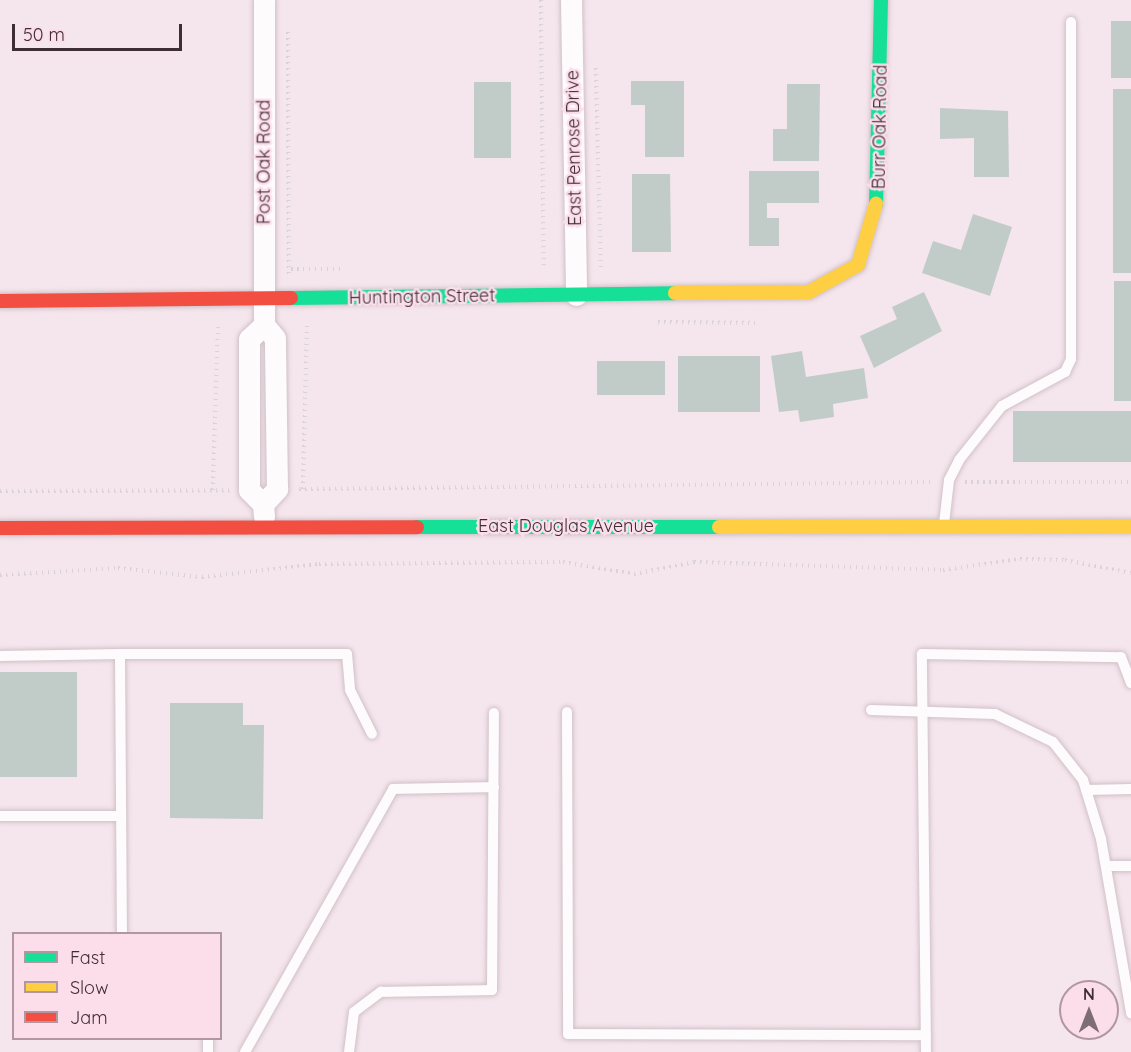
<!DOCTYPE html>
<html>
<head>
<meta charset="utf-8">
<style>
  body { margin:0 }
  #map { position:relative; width:1131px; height:1052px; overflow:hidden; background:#f5e5ec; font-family:Quicksand,sans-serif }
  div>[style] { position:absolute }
  .building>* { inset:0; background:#c1ccc9 }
  .path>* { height:4px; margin-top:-2px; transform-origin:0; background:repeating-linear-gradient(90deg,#d9d3d6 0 1.5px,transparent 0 6px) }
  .roads { filter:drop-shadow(0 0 2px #d0c1c8) drop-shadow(0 0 2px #d0c1c8) }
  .lane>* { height:10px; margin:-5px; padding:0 5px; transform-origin:5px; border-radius:5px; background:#fefbfc }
  .street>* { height:21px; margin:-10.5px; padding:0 10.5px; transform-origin:10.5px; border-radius:10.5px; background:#fefbfc }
  .fast>* { height:14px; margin:-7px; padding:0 7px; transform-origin:7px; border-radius:7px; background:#16e098 }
  .slow>* { height:14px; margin:-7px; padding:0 7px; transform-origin:7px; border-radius:7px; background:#ffcf43 }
  .jam>* { height:14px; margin:-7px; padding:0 7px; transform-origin:7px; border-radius:7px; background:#f24e42 }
  span { translate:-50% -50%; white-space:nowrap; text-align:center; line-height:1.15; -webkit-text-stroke:5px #fcdeeb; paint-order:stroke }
  .street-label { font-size:18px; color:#3f2d35 }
  .legend { position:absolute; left:12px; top:932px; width:210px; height:108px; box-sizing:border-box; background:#fcdeeb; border:2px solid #b097a2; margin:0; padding:8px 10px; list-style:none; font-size:18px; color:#3f2d35 }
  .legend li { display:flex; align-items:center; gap:12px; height:30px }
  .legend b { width:30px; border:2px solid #b097a2 }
  .north { position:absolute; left:1059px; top:980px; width:60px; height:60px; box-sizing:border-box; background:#fcdeeb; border:2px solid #b097a2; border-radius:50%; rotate:0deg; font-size:16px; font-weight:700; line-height:24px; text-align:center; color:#3f2d35 }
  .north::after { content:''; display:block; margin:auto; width:21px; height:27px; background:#7f6d75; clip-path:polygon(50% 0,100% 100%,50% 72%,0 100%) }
  .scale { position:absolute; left:12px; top:24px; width:170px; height:27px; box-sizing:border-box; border:3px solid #3f2d35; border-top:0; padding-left:8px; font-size:18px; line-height:21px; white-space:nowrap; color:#3f2d35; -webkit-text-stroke:4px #fcdeeb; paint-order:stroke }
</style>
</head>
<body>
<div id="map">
  <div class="building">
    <div style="clip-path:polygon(1111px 21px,1131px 21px,1131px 78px,1111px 78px)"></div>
    <div style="clip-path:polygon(631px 81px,684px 81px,684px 157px,645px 157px,645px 105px,631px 105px)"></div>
    <div style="clip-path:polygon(474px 82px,511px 82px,511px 158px,474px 158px)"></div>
    <div style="clip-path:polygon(787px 84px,820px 84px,819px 161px,773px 161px,773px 129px,787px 129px)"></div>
    <div style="clip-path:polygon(1113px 89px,1131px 89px,1131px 273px,1113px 273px)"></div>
    <div style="clip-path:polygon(940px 108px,1008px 111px,1009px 177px,974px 177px,974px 138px,940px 139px)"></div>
    <div style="clip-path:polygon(749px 171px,819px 171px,819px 203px,767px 203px,767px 218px,779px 218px,779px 246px,749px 246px)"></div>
    <div style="clip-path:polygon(632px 174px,670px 174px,671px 252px,632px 252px)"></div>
    <div style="clip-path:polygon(973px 214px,1012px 227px,990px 296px,922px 273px,933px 241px,961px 250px)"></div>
    <div style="clip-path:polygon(1114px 281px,1131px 281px,1131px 401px,1114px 401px)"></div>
    <div style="clip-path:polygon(924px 292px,942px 331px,874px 368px,860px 336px,897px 319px,892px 307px)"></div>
    <div style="clip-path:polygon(802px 351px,806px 377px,864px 368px,868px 398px,833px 404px,834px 417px,800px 422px,798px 410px,779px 412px,771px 356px)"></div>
    <div style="clip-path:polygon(678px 356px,760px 356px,760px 412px,678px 412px)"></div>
    <div style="clip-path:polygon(597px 361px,665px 361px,665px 395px,597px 395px)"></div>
    <div style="clip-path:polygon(1013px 411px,1131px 411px,1131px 462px,1013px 462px)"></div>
    <div style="clip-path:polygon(0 672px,77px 672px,77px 777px,0 777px)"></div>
    <div style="clip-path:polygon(170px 703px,243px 703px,243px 725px,264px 725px,263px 819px,170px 818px)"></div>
  </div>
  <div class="path">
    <div style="left:541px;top:0;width:268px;rotate:89.4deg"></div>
    <div style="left:288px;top:32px;width:242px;rotate:89.8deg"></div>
    <div style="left:596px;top:68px;width:200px;rotate:88.6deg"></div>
    <div style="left:291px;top:269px;width:52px"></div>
    <div style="left:658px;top:322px;width:97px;rotate:0.6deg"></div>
    <div style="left:965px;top:482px;width:166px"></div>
    <div style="left:299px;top:489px;width:634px;rotate:-0.63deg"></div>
    <div style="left:303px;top:489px;width:167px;rotate:-88.6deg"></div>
    <div style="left:213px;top:490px;width:167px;rotate:-88.3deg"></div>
    <div style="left:0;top:491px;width:230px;rotate:-0.2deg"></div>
    <div style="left:0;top:575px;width:118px;rotate:-3.4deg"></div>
    <div style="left:118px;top:568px;width:84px;rotate:6.1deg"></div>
    <div style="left:202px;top:577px;width:118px;rotate:-6.3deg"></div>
    <div style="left:319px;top:564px;width:244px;rotate:-0.5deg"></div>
    <div style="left:563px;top:562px;width:72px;rotate:9.6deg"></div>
    <div style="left:634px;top:574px;width:61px;rotate:-11.3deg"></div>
    <div style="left:694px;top:562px;width:249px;rotate:1.8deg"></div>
    <div style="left:943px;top:570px;width:78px;rotate:-8.1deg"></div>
    <div style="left:1020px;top:559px;width:45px;rotate:1.3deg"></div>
    <div style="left:1065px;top:560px;width:67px;rotate:11.1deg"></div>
  </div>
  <div class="roads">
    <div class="lane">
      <div style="left:944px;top:524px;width:44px;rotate:-83.5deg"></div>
      <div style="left:949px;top:480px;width:22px;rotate:-63deg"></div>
      <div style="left:959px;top:460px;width:69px;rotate:-51.5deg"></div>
      <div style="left:1002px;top:406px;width:72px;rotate:-28.4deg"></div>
      <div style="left:1065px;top:372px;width:14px;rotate:-65deg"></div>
      <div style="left:1071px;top:359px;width:337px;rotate:-90deg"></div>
      <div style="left:120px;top:654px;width:227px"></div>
      <div style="left:347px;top:654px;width:36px;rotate:85deg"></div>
      <div style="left:350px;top:690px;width:49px;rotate:63.4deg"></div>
      <div style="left:0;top:656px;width:120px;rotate:-1deg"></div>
      <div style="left:120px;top:654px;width:280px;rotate:89.6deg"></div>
      <div style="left:871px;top:710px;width:124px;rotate:1.8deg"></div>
      <div style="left:995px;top:714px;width:64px;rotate:25.8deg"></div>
      <div style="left:1053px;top:742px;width:48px;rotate:51.7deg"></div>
      <div style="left:1083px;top:780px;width:62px;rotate:73deg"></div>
      <div style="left:1101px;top:839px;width:177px;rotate:80.2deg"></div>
      <div style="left:567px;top:712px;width:322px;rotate:89.8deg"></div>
      <div style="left:568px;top:1034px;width:358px;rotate:0.2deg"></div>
      <div style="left:1086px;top:790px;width:45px;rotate:-1.3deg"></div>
      <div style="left:0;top:816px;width:121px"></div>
      <div style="left:1106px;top:866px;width:25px"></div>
      <div style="left:208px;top:1052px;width:14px;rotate:-90deg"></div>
      <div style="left:245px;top:1052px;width:302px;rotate:-60.6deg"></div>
      <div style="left:393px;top:789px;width:101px;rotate:-1.1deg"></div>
      <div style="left:349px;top:1052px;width:40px;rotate:-82.9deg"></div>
      <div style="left:354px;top:1012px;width:34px;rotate:-37deg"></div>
      <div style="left:381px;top:992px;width:111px;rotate:-1deg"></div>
      <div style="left:492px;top:990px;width:277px;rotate:-89.6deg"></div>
      <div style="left:926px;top:1052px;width:398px;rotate:-90.6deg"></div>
      <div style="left:922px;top:654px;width:199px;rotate:0.9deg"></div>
      <div style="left:1121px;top:657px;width:28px;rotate:69deg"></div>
    </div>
    <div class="street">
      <div style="left:571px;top:0;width:295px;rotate:89deg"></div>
      <div style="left:263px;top:504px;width:21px;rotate:-47deg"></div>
      <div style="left:277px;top:489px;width:151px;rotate:-90.8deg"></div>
      <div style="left:275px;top:338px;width:17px;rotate:-130deg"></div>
      <div style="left:264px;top:325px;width:325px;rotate:-90deg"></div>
      <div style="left:264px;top:516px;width:12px;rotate:-95deg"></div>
      <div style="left:263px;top:504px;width:20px;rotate:-135deg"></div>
      <div style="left:249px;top:490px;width:151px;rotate:-90deg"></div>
      <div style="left:249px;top:339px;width:21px;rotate:-43deg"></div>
    </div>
    <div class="fast">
      <div style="left:876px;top:204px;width:204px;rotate:-88.6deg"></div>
      <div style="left:291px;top:298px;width:384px;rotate:-0.7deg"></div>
      <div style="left:417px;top:527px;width:302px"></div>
    </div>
    <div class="slow">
      <div style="left:675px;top:293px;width:134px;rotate:-0.4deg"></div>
      <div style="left:809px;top:292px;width:56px;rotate:-28.9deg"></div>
      <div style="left:858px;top:265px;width:64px;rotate:-73.6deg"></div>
      <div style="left:719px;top:527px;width:412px;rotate:-0.1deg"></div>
    </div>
    <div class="jam">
      <div style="left:0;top:301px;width:291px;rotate:-0.6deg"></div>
      <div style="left:0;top:528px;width:417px;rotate:-0.1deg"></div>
    </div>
  </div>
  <div class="street-label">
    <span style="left:880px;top:127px;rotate:-89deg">Burr Oak Road</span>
    <span style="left:574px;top:148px;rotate:-91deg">East Penrose Drive</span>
    <span style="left:264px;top:162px;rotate:-90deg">Post Oak Road</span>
    <span style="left:422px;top:297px;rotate:-1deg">Huntington Street</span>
    <span style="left:566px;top:526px">East Douglas Avenue</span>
  </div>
  <ul class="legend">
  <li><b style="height:8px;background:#16e098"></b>Fast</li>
  <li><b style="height:8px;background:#ffcf43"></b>Slow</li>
  <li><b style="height:8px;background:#f24e42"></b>Jam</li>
  </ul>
  <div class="north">N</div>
  <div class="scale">50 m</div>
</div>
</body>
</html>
